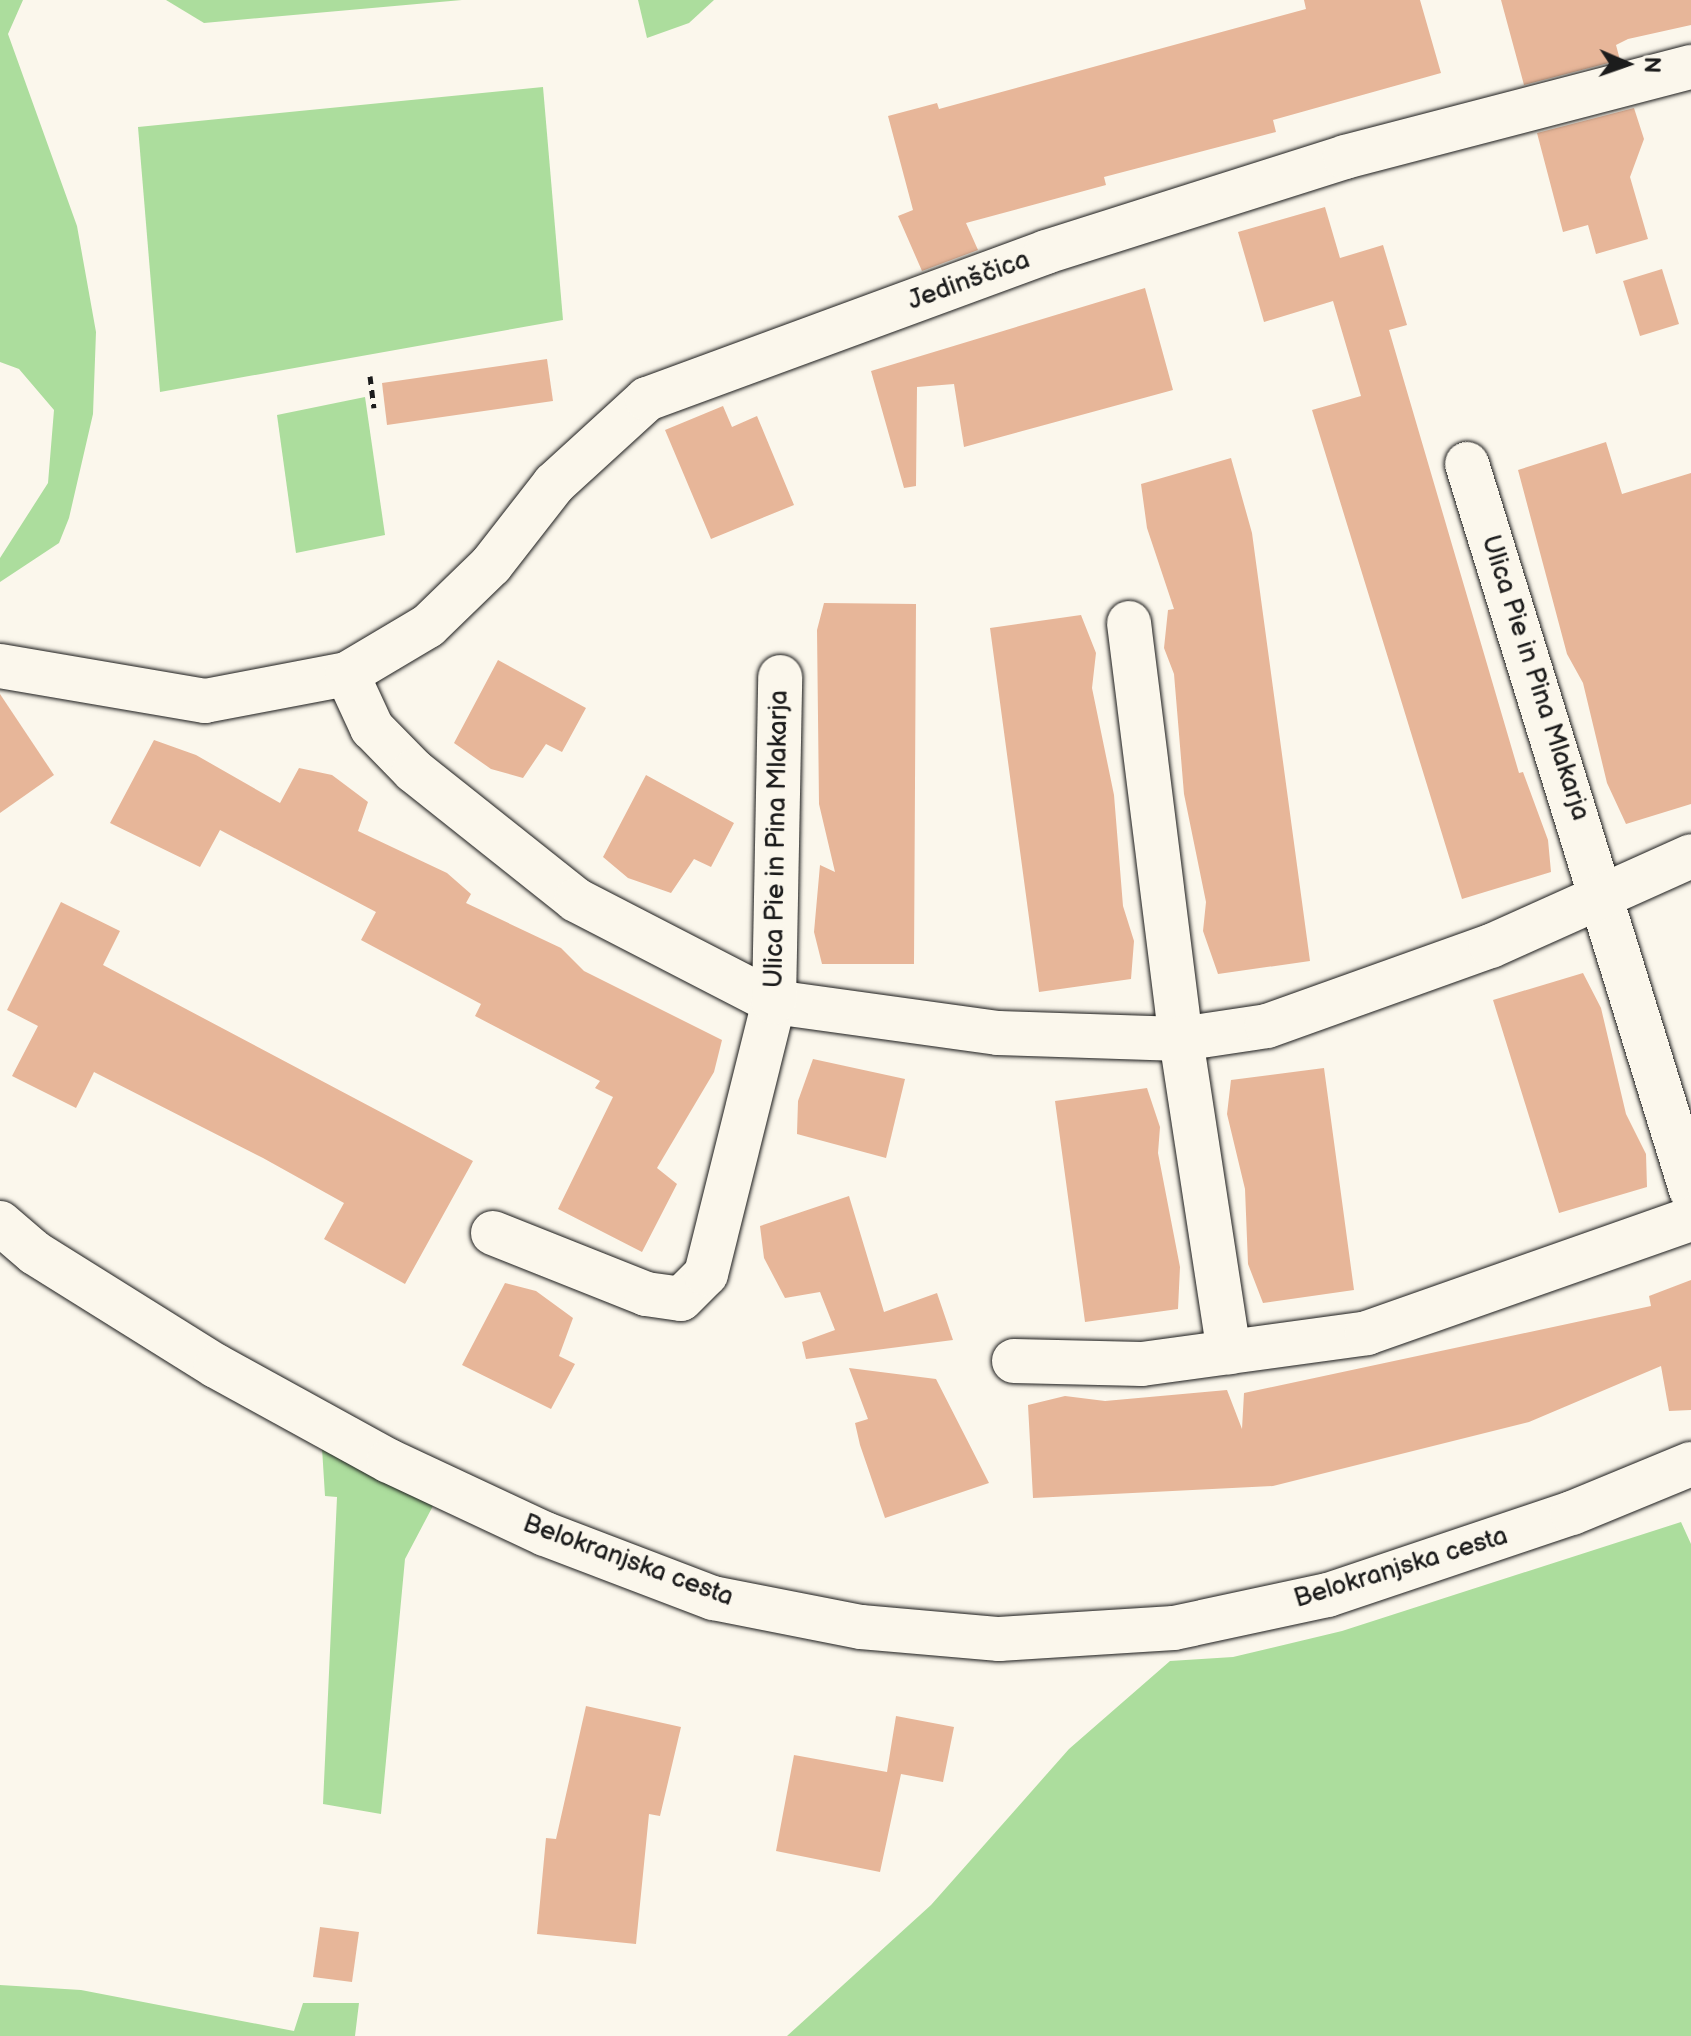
<!DOCTYPE html>
<html>
<head>
<meta charset="utf-8">
<style>
  body { margin:0 }
  #map { position:relative; width:1691px; height:2036px; overflow:hidden; background:#fbf7ec; font-family:"Balsamiq Sans",sans-serif }
  div>[style] { position:absolute }
  .green>* { inset:0; background:#acdd9d }
  .building>* { inset:0; background:#e7b699 }
  .path>* { height:5px; margin-top:-2.5px; transform-origin:0; background:repeating-linear-gradient(90deg,#1c1c1c 0 8px,transparent 0 14px) }
  .roads { filter:drop-shadow(0 0 2px #1c1c1c) drop-shadow(0 0 2px #1c1c1c) }
  .street>* { height:44px; margin:-22px; padding:0 22px; transform-origin:22px; border-radius:22px; background:#fbf7ec }
  .primary>* { height:44px; margin:-22px; padding:0 22px; transform-origin:22px; border-radius:22px; background:#fbf7ec }
  span { translate:-50% -50%; white-space:nowrap; text-align:center; line-height:1.15; -webkit-text-stroke:6px #fbf7ec; paint-order:stroke }
  .street-label { font-size:26px; color:#1c1c1c }
  .north { position:absolute; left:1587px; top:24px; width:80px; height:80px; -webkit-text-stroke:6px #fbf7ec; paint-order:stroke; rotate:92deg; font-size:22px; font-weight:700; line-height:32px; text-align:center; color:#1c1c1c }
  .north::after { content:''; display:block; margin:auto; width:28px; height:36px; background:#1c1c1c; clip-path:polygon(50% 0,100% 100%,50% 72%,0 100%) }
</style>
</head>
<body>
<div id="map">
  <div class="green">
    <div style="clip-path:polygon(0 0,23px 0,8px 34px,77px 226px,96px 332px,93px 414px,69px 518px,59px 543px,0 582px,0 558px,48px 483px,54px 410px,19px 369px,0 362px)"></div>
    <div style="clip-path:polygon(166px 0,462px 0,204px 23px)"></div>
    <div style="clip-path:polygon(638px 0,714px 0,689px 23px,647px 38px)"></div>
    <div style="clip-path:polygon(543px 87px,563px 320px,160px 392px,138px 127px)"></div>
    <div style="clip-path:polygon(365px 397px,385px 535px,296px 553px,277px 415px)"></div>
    <div style="clip-path:polygon(322px 1448px,434px 1504px,405px 1559px,381px 1814px,323px 1804px,337px 1497px,325px 1496px)"></div>
    <div style="clip-path:polygon(1681px 1522px,1691px 1544px,1691px 2036px,787px 2036px,931px 1905px,1069px 1749px,1170px 1661px,1233px 1657px,1342px 1631px)"></div>
    <div style="clip-path:polygon(0 1985px,81px 1990px,294px 2031px,303px 2003px,359px 2003px,355px 2036px,0 2036px)"></div>
  </div>
  <div class="building">
    <div style="clip-path:polygon(1304px 0,1420px 0,1441px 73px,1273px 120px,1276px 132px,1104px 177px,1106px 185px,966px 223px,978px 250px,922px 271px,898px 216px,913px 210px,888px 116px,937px 103px,939px 109px,1306px 9px)"></div>
    <div style="clip-path:polygon(1501px 0,1691px 0,1691px 25px,1628px 39px,1616px 45px,1620px 60px,1524px 85px)"></div>
    <div style="clip-path:polygon(1634px 108px,1644px 139px,1630px 177px,1648px 239px,1596px 254px,1588px 225px,1563px 232px,1537px 133px)"></div>
    <div style="clip-path:polygon(1325px 207px,1340px 258px,1383px 245px,1407px 325px,1389px 330px,1519px 773px,1523px 772px,1548px 840px,1551px 872px,1462px 899px,1312px 410px,1361px 396px,1333px 301px,1264px 322px,1238px 232px)"></div>
    <div style="clip-path:polygon(1662px 269px,1679px 324px,1640px 336px,1623px 281px)"></div>
    <div style="clip-path:polygon(1145px 288px,1173px 390px,964px 447px,954px 384px,917px 387px,916px 486px,904px 488px,871px 371px)"></div>
    <div style="clip-path:polygon(547px 359px,553px 401px,387px 425px,382px 383px)"></div>
    <div style="clip-path:polygon(723px 406px,732px 427px,757px 416px,794px 505px,711px 539px,665px 430px)"></div>
    <div style="clip-path:polygon(1606px 442px,1622px 494px,1691px 473px,1691px 804px,1626px 824px,1607px 783px,1583px 683px,1567px 654px,1518px 470px)"></div>
    <div style="clip-path:polygon(1231px 458px,1252px 533px,1310px 961px,1218px 974px,1203px 931px,1206px 902px,1184px 794px,1174px 674px,1164px 648px,1168px 610px,1174px 609px,1147px 528px,1141px 484px)"></div>
    <div style="clip-path:polygon(824px 603px,916px 604px,914px 964px,822px 964px,814px 932px,820px 865px,835px 872px,819px 804px,817px 630px)"></div>
    <div style="clip-path:polygon(1081px 615px,1096px 653px,1092px 688px,1114px 795px,1123px 906px,1134px 941px,1131px 979px,1039px 992px,990px 628px)"></div>
    <div style="clip-path:polygon(498px 660px,586px 708px,562px 752px,546px 744px,523px 778px,491px 769px,454px 743px)"></div>
    <div style="clip-path:polygon(0 694px,54px 775px,0 813px)"></div>
    <div style="clip-path:polygon(154px 740px,196px 755px,280px 803px,299px 768px,332px 775px,368px 802px,358px 831px,447px 873px,471px 894px,466px 903px,561px 948px,584px 971px,722px 1040px,714px 1072px,657px 1168px,677px 1184px,642px 1252px,558px 1209px,613px 1097px,595px 1088px,600px 1081px,475px 1016px,481px 1004px,361px 940px,376px 912px,220px 830px,200px 867px,110px 823px)"></div>
    <div style="clip-path:polygon(646px 775px,734px 823px,711px 867px,694px 859px,671px 893px,628px 878px,603px 857px)"></div>
    <div style="clip-path:polygon(61px 902px,120px 931px,103px 965px,473px 1161px,405px 1284px,324px 1239px,344px 1203px,263px 1158px,94px 1072px,76px 1108px,12px 1076px,38px 1026px,7px 1010px)"></div>
    <div style="clip-path:polygon(1583px 973px,1601px 1008px,1626px 1114px,1646px 1154px,1647px 1187px,1559px 1213px,1493px 1000px)"></div>
    <div style="clip-path:polygon(813px 1059px,905px 1079px,886px 1158px,797px 1134px,798px 1101px)"></div>
    <div style="clip-path:polygon(1324px 1068px,1354px 1290px,1263px 1303px,1248px 1264px,1245px 1189px,1227px 1114px,1231px 1080px)"></div>
    <div style="clip-path:polygon(1147px 1088px,1160px 1127px,1158px 1153px,1180px 1267px,1178px 1309px,1085px 1322px,1055px 1101px)"></div>
    <div style="clip-path:polygon(849px 1196px,884px 1312px,937px 1293px,953px 1340px,806px 1359px,802px 1342px,835px 1330px,820px 1292px,785px 1298px,764px 1258px,760px 1226px)"></div>
    <div style="clip-path:polygon(1691px 1280px,1691px 1410px,1669px 1411px,1661px 1366px,1529px 1422px,1273px 1486px,1033px 1498px,1028px 1405px,1065px 1396px,1105px 1401px,1227px 1390px,1242px 1429px,1244px 1393px,1651px 1306px,1649px 1296px)"></div>
    <div style="clip-path:polygon(505px 1283px,536px 1291px,573px 1318px,559px 1356px,575px 1364px,551px 1409px,462px 1365px)"></div>
    <div style="clip-path:polygon(849px 1368px,936px 1379px,989px 1483px,885px 1518px,860px 1445px,855px 1423px,868px 1419px)"></div>
    <div style="clip-path:polygon(586px 1706px,681px 1727px,660px 1816px,649px 1814px,636px 1944px,537px 1934px,546px 1838px,556px 1839px)"></div>
    <div style="clip-path:polygon(896px 1716px,954px 1727px,943px 1782px,901px 1774px,880px 1872px,776px 1851px,794px 1755px,887px 1772px)"></div>
    <div style="clip-path:polygon(320px 1927px,359px 1932px,352px 1982px,313px 1977px)"></div>
  </div>
  <div class="path">
    <div style="left:370px;top:376px;width:32px;rotate:83deg"></div>
  </div>
  <div class="roads">
    <div class="street">
      <div style="left:1467px;top:464px;width:760px;rotate:72.85deg"></div>
      <div style="left:1129px;top:623px;width:419px;rotate:82.9deg"></div>
      <div style="left:1181px;top:1039px;width:317px;rotate:81.3deg"></div>
      <div style="left:0;top:666px;width:208px;rotate:9.7deg"></div>
      <div style="left:205px;top:701px;width:145px;rotate:-10.8deg"></div>
      <div style="left:347px;top:674px;width:94px;rotate:-30.7deg"></div>
      <div style="left:428px;top:626px;width:88px;rotate:-44.1deg"></div>
      <div style="left:491px;top:565px;width:103px;rotate:-52.1deg"></div>
      <div style="left:554px;top:484px;width:126px;rotate:-42.4deg"></div>
      <div style="left:647px;top:399px;width:425px;rotate:-20.2deg"></div>
      <div style="left:1046px;top:252px;width:314px;rotate:-17.6deg"></div>
      <div style="left:1345px;top:157px;width:358px;rotate:-14.6deg"></div>
      <div style="left:347px;top:674px;width:60px;rotate:65.2deg"></div>
      <div style="left:372px;top:728px;width:60px;rotate:45.7deg"></div>
      <div style="left:414px;top:771px;width:207px;rotate:38.5deg"></div>
      <div style="left:576px;top:900px;width:223px;rotate:27.3deg"></div>
      <div style="left:774px;top:1002px;width:226px;rotate:7.9deg"></div>
      <div style="left:998px;top:1033px;width:183px;rotate:1.9deg"></div>
      <div style="left:1181px;top:1039px;width:87px;rotate:-8.6deg"></div>
      <div style="left:1267px;top:1026px;width:238px;rotate:-19.7deg"></div>
      <div style="left:1491px;top:946px;width:219px;rotate:-24.2deg"></div>
      <div style="left:493px;top:1233px;width:165px;rotate:21.7deg"></div>
      <div style="left:646px;top:1294px;width:35px;rotate:8deg"></div>
      <div style="left:681px;top:1299px;width:35px;rotate:-45deg"></div>
      <div style="left:706px;top:1274px;width:280px;rotate:-76deg"></div>
      <div style="left:774px;top:1002px;width:325px;rotate:-88.9deg"></div>
      <div style="left:1014px;top:1361px;width:128px;rotate:1.3deg"></div>
      <div style="left:1142px;top:1364px;width:227px;rotate:-7.8deg"></div>
      <div style="left:1367px;top:1333px;width:343px;rotate:-19.4deg"></div>
    </div>
    <div class="primary">
      <div style="left:0;top:1223px;width:46px;rotate:40.6deg"></div>
      <div style="left:35px;top:1253px;width:213px;rotate:32deg"></div>
      <div style="left:216px;top:1366px;width:197px;rotate:28.8deg"></div>
      <div style="left:389px;top:1461px;width:172px;rotate:25.1deg"></div>
      <div style="left:545px;top:1534px;width:180px;rotate:20.9deg"></div>
      <div style="left:713px;top:1598px;width:151px;rotate:11.1deg"></div>
      <div style="left:861px;top:1627px;width:139px;rotate:5deg"></div>
      <div style="left:999px;top:1639px;width:175px;rotate:-3.6deg"></div>
      <div style="left:1174px;top:1628px;width:157px;rotate:-12.1deg"></div>
      <div style="left:1328px;top:1595px;width:257px;rotate:-18.6deg"></div>
      <div style="left:1572px;top:1513px;width:129px;rotate:-22.4deg"></div>
    </div>
  </div>
  <div class="street-label">
    <span style="left:969px;top:281px;rotate:-20deg">Jedinščica</span>
    <span style="left:1535px;top:678px;rotate:72deg">Ulica Pie in Pina Mlakarja</span>
    <span style="left:777px;top:839px;rotate:-89deg">Ulica Pie in Pina Mlakarja</span>
    <span style="left:628px;top:1561px;rotate:20deg">Belokranjska cesta</span>
    <span style="left:1401px;top:1568px;rotate:-17deg">Belokranjska cesta</span>
  </div>
  <div class="north">N</div>
</div>
</body>
</html>
